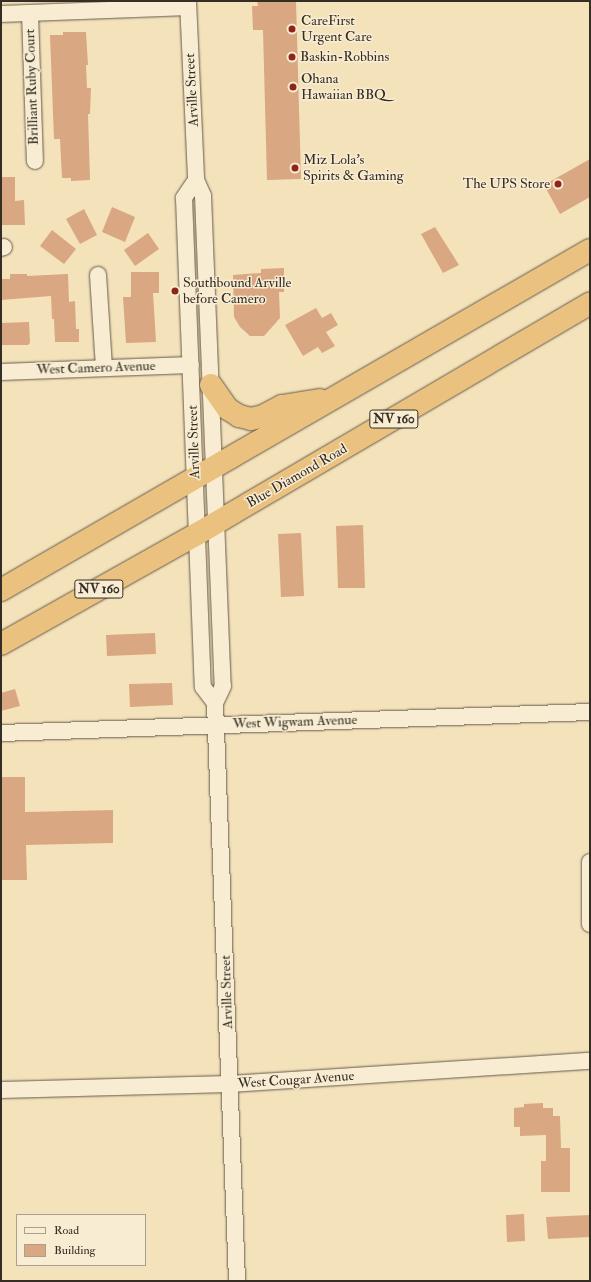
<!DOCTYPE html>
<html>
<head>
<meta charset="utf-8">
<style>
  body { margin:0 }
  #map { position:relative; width:591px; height:1282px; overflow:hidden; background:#f4e2bb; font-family:"IM FELL Double Pica",serif }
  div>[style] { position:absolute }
  .building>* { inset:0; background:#d9a781 }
  .roads { filter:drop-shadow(0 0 1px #655b4a) drop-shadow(0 0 1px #655b4a) }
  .minor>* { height:16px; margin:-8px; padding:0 8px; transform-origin:8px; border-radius:8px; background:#f8ecd3 }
  .highway>* { height:22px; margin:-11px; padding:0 11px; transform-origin:11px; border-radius:11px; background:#eac17e }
  .dots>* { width:11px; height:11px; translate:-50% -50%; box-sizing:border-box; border:2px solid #f8ecd3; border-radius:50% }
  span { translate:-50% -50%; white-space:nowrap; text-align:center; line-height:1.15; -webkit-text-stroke:3px #f8ecd3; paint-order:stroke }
  .shield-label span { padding:1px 3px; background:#f8ecd3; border:1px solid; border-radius:3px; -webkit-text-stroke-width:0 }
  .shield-label { font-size:13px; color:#352e24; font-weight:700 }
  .poi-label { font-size:14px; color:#352e24 }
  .left { translate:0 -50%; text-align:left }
  .right { translate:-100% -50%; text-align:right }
  .street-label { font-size:14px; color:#352e24 }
  .frame { position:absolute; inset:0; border:2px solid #352e24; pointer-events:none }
  .legend { position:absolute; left:16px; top:1214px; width:130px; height:52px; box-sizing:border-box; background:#f8ecd3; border:1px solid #aaa08d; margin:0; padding:5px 7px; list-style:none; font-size:12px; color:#352e24 }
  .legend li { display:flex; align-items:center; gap:8px; height:20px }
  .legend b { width:20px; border:1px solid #aaa08d }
</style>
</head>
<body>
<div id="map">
  <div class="building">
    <div style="clip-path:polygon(257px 1px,296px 1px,301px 179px,267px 180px,263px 30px,253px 30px,252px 6px,258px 6px)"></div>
    <div style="clip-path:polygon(63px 32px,86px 32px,88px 65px,86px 65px,87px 88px,91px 88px,90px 114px,88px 114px,90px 180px,71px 181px,71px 178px,62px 178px,60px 139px,54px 139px,50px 35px,63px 35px)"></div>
    <div style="clip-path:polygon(590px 159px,590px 197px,560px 214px,544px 185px)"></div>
    <div style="clip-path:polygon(1px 177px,15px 177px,15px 201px,24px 200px,25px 225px,1px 225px)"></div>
    <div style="clip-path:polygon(112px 207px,135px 217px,125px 242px,102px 232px)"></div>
    <div style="clip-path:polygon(84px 209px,97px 235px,80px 244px,66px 219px)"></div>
    <div style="clip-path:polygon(435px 227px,459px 265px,443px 273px,421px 234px)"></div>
    <div style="clip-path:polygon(52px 230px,76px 249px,64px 264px,40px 246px)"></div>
    <div style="clip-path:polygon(148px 233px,159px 249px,135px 266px,124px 250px)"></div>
    <div style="clip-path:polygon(284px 268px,284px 292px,279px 292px,280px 318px,264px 336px,250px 336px,240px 327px,234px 317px,233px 275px,261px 273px,261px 269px)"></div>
    <div style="clip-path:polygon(131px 272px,159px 272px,159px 293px,153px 293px,156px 342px,126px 343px,123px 297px,131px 297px)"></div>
    <div style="clip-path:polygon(10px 274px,27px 274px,27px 276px,68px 274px,69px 302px,75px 301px,76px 329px,79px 329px,79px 342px,55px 342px,54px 319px,52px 319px,51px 296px,1px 300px,1px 279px,10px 279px)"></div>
    <div style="clip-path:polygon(316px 308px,322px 318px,331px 313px,338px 325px,326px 332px,335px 346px,322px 353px,318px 347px,303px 356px,285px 325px)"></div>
    <div style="clip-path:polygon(29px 322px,30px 343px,28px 345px,1px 345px,1px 323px)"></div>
    <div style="clip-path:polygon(363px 525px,365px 588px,338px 588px,336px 526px)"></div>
    <div style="clip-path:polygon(301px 533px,304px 596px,281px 597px,278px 534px)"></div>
    <div style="clip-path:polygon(155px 633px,156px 654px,107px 656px,106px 635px)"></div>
    <div style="clip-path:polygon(172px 683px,173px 705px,130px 707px,129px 684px)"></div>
    <div style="clip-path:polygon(15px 689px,20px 706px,1px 711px,1px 693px)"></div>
    <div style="clip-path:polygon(1px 777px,25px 777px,25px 812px,113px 810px,113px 843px,26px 845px,27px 880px,1px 880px)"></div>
    <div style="clip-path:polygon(543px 1103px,543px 1108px,553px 1108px,553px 1116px,560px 1116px,561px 1148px,570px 1148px,570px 1192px,541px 1192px,541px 1161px,546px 1161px,546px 1135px,520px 1136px,520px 1127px,514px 1127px,514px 1108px,524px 1107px,524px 1104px)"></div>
    <div style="clip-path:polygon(524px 1214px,525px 1241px,507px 1242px,506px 1215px)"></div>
    <div style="clip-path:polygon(590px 1215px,590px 1237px,548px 1239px,546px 1217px)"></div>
  </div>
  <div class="roads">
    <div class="minor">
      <div style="left:188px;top:1px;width:179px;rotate:87.4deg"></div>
      <div style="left:196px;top:180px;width:17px;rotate:66deg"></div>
      <div style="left:203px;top:196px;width:490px;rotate:87.7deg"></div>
      <div style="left:223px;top:686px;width:19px;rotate:115deg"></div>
      <div style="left:215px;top:703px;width:578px;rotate:87.82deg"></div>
      <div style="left:30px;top:13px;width:148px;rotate:88.1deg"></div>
      <div style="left:1px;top:14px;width:187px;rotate:-2.1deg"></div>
      <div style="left:196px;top:180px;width:22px;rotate:124deg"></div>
      <div style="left:184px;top:198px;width:489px;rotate:87.8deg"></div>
      <div style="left:203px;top:687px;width:20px;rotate:53deg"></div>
      <div style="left:1px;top:248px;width:3px;rotate:-18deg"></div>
      <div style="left:98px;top:275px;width:93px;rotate:86.3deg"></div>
      <div style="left:1px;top:372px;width:190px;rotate:-2.1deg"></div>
      <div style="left:1px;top:733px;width:589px;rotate:-2.04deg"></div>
      <div style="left:590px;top:862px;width:62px;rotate:90deg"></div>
      <div style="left:1px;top:1090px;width:229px;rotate:-1.5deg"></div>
      <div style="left:230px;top:1084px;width:361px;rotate:-3.7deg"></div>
    </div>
    <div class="highway">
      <div style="left:211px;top:385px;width:29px;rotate:55deg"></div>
      <div style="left:228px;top:409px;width:13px;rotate:32deg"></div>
      <div style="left:239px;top:416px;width:12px;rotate:14deg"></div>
      <div style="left:251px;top:419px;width:12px;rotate:-14deg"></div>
      <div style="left:263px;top:416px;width:21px;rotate:-28deg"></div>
      <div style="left:282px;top:406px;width:38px;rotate:-9deg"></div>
      <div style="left:1px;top:590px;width:680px;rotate:-30deg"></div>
      <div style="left:1px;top:644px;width:225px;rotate:-29.3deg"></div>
      <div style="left:197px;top:534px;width:456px;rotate:-30.4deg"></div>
    </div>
  </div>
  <div class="dots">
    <div style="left:292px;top:29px;background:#8f2418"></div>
    <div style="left:292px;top:57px;background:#8f2418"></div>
    <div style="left:293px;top:87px;background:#8f2418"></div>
    <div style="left:295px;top:168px;background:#8f2418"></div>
    <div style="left:558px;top:184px;background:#8f2418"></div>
    <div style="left:175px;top:291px;background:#8f2418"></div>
  </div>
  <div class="shield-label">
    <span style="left:394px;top:419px">NV 160</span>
    <span style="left:99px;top:589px">NV 160</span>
  </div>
  <div class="poi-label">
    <span class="left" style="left:301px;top:29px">CareFirst<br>Urgent Care</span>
    <span class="left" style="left:300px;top:57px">Baskin-Robbins</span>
    <span class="left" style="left:301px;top:87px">Ohana<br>Hawaiian BBQ</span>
    <span class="left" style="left:303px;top:168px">Miz Lola's<br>Spirits &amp; Gaming</span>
    <span class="right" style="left:550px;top:184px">The UPS Store</span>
    <span class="left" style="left:183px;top:291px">Southbound Arville<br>before Camero</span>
  </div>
  <div class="street-label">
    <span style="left:32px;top:87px;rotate:-92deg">Brilliant Ruby Court</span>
    <span style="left:192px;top:90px;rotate:-93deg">Arville Street</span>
    <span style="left:96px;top:368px;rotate:-2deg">West Camero Avenue</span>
    <span style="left:194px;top:442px;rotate:-92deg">Arville Street</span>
    <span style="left:297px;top:476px;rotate:-30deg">Blue Diamond Road</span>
    <span style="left:295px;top:722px;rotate:-2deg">West Wigwam Avenue</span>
    <span style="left:227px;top:992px;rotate:-92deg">Arville Street</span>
    <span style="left:296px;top:1080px;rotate:-4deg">West Cougar Avenue</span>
  </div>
  <div class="frame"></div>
  <ul class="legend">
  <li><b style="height:5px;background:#f8ecd3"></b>Road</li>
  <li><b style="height:11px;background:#d9a781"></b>Building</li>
  </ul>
</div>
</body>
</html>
